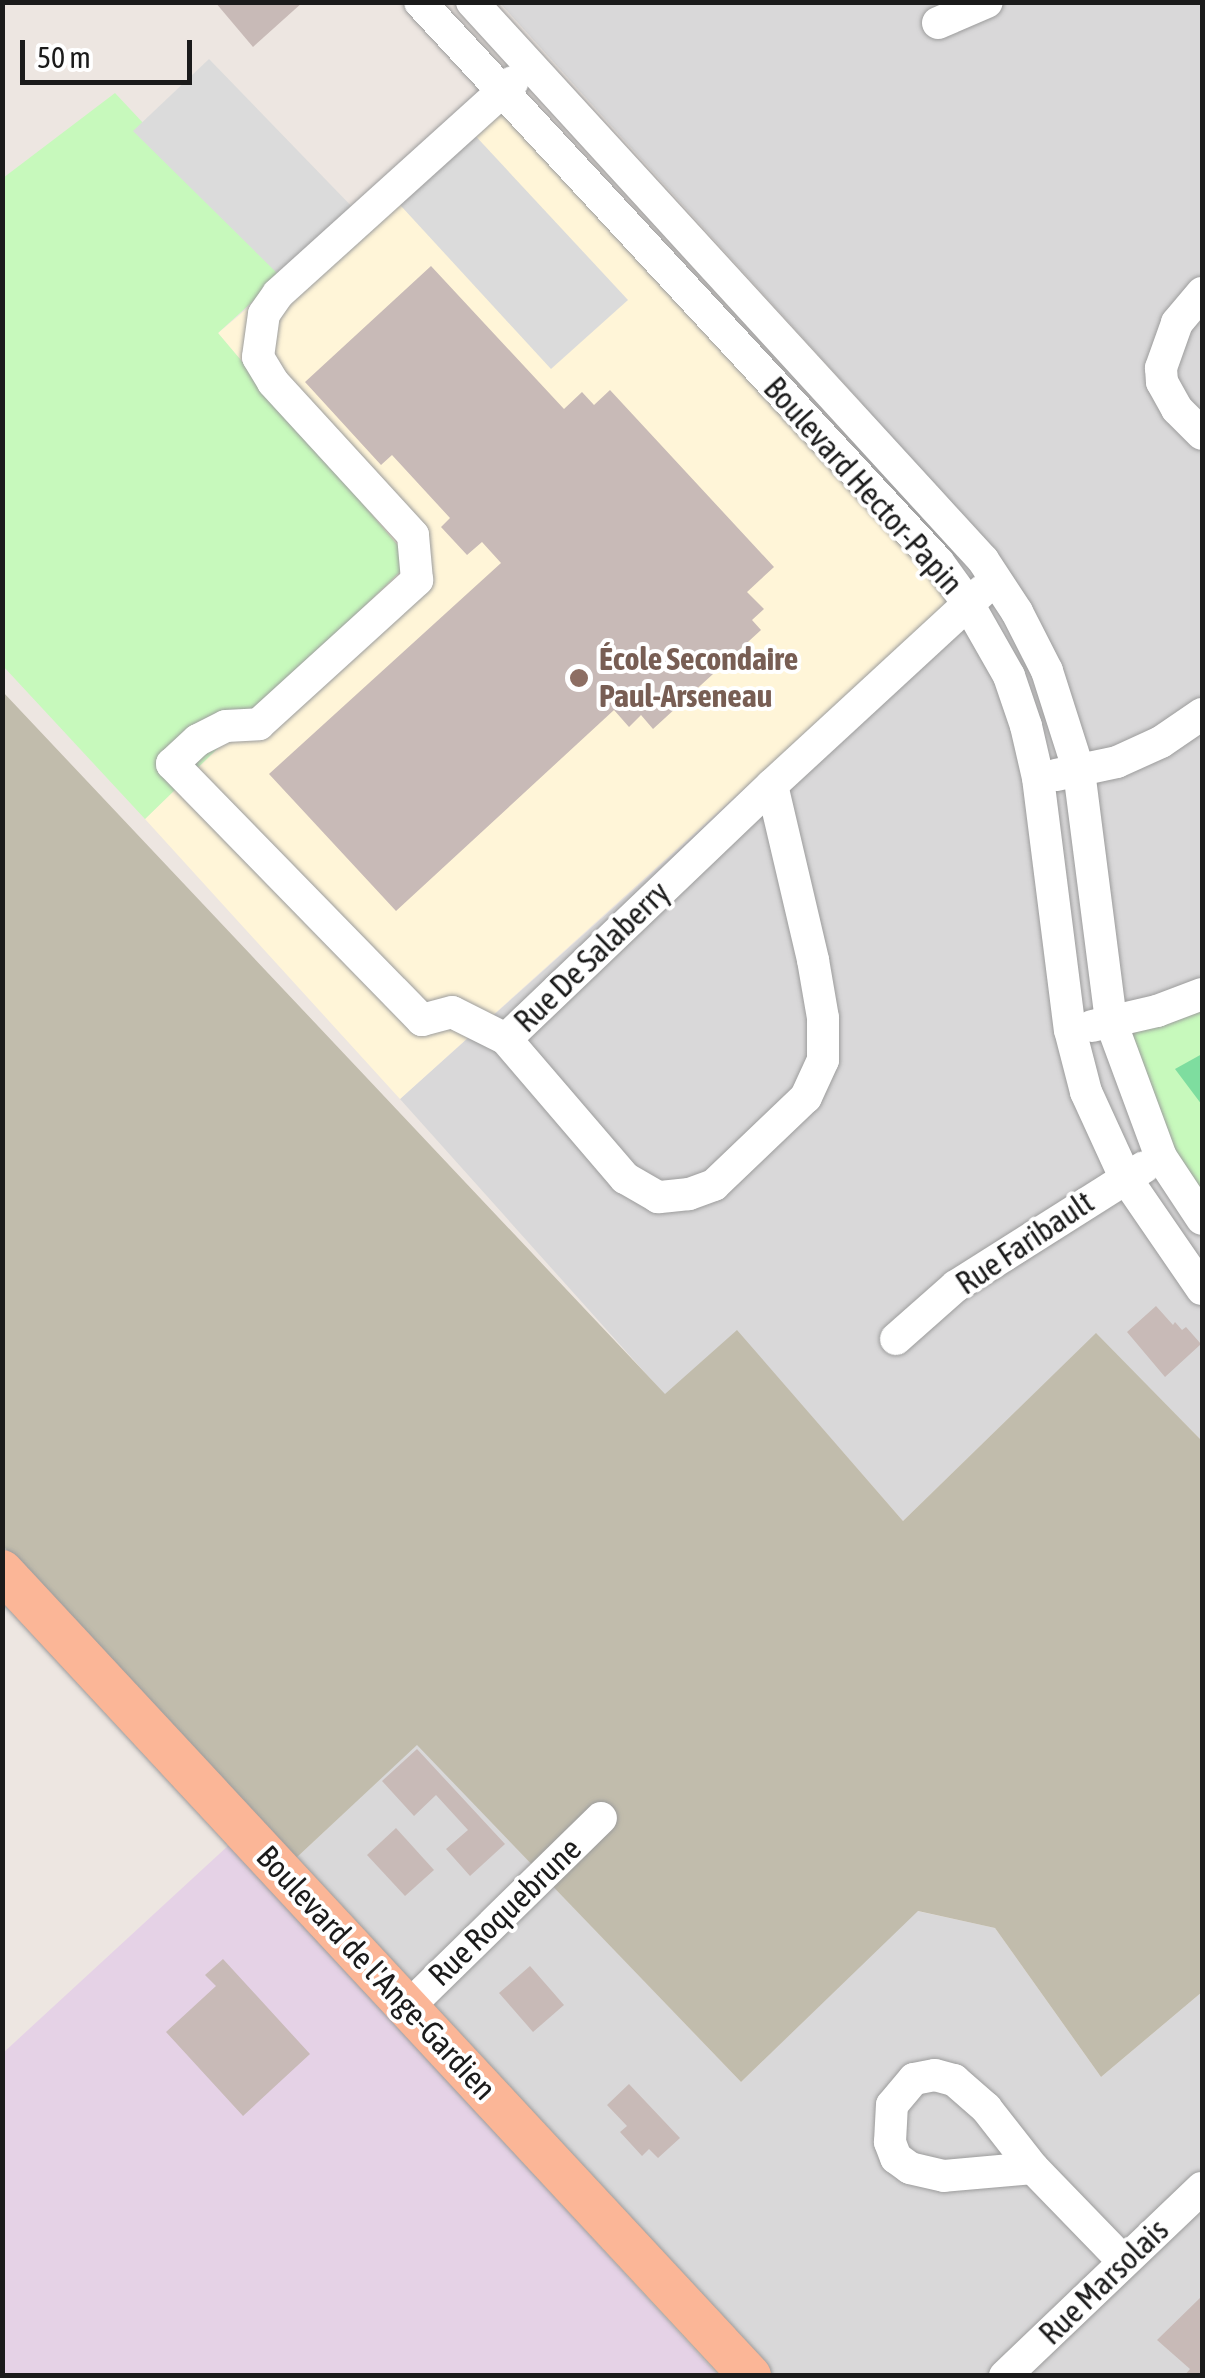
<!DOCTYPE html>
<html>
<head>
<meta charset="utf-8">
<style>
  body { margin:0 }
  #map { position:relative; width:1205px; height:2378px; overflow:hidden; background:#ede6e1; font-family:"Asap Condensed",sans-serif }
  div>[style] { position:absolute }
  .residential>* { inset:0; background:#d9d8d9 }
  .industrial>* { inset:0; background:#e5d2e6 }
  .education>* { inset:0; background:#fff5d8 }
  .construction>* { inset:0; background:#c1bcac }
  .park>* { inset:0; background:#c7f9bc }
  .pitch>* { inset:0; background:#7edd9f }
  .parking>* { inset:0; background:#dbdbdb }
  .building>* { inset:0; background:#c8bab7 }
  .roads { filter:drop-shadow(0 0 2px #9c9c9c) drop-shadow(0 0 2px #9c9c9c) }
  .minor>* { height:32px; margin:-16px; padding:0 16px; transform-origin:16px; border-radius:16px; background:#fff }
  .major>* { height:42px; margin:-21px; padding:0 21px; transform-origin:21px; border-radius:21px; background:#fbb697 }
  .dots>* { width:28px; height:28px; translate:-50% -50%; box-sizing:border-box; border:5px solid #fff; border-radius:50% }
  span { translate:-50% -50%; white-space:nowrap; text-align:center; line-height:1.15; -webkit-text-stroke:8px #fff; paint-order:stroke }
  .street-label { font-size:32px; color:#1b1b1b }
  .education-label { font-size:32px; color:#785e54; font-weight:700 }
  .left { translate:0 -50%; text-align:left }
  .frame { position:absolute; inset:0; border:5px solid #1b1b1b; pointer-events:none }
  .scale { position:absolute; left:20px; top:40px; width:172px; height:45px; box-sizing:border-box; border:5px solid #1b1b1b; border-top:0; padding-left:12px; font-size:30px; line-height:35px; white-space:nowrap; color:#1b1b1b; -webkit-text-stroke:8px #fff; paint-order:stroke }
</style>
</head>
<body>
<div id="map">
  <div class="residential">
    <div style="clip-path:polygon(500px 3px,1202px 3px,1202px 1441px,1096px 1334px,903px 1521px,737px 1331px,665px 1395px,400px 1099px,774px 764px,862px 403px)"></div>
    <div style="clip-path:polygon(417px 1744px,741px 2082px,917px 1911px,995px 1928px,1101px 2077px,1202px 1992px,1202px 2375px,771px 2375px,295px 1859px)"></div>
  </div>
  <div class="industrial">
    <div style="clip-path:polygon(230px 1844px,718px 2375px,3px 2376px,3px 2053px)"></div>
  </div>
  <div class="education">
    <div style="clip-path:polygon(501px 94px,963px 591px,400px 1099px,145px 819px,410px 561px,218px 333px)"></div>
  </div>
  <div class="construction">
    <div style="clip-path:polygon(3px 692px,665px 1394px,737px 1330px,903px 1521px,1096px 1333px,1202px 1441px,1202px 1992px,1101px 2077px,995px 1928px,918px 1911px,741px 2082px,417px 1745px,295px 1859px,3px 1546px)"></div>
  </div>
  <div class="park">
    <div style="clip-path:polygon(115px 93px,284px 273px,218px 333px,411px 561px,145px 819px,3px 666px,3px 178px)"></div>
    <div style="clip-path:polygon(1202px 994px,1202px 1219px,1111px 1022px)"></div>
  </div>
  <div class="pitch">
    <div style="clip-path:polygon(1202px 1054px,1202px 1105px,1175px 1069px)"></div>
  </div>
  <div class="parking">
    <div style="clip-path:polygon(209px 59px,360px 215px,284px 280px,133px 131px)"></div>
    <div style="clip-path:polygon(470px 130px,628px 300px,551px 369px,390px 194px)"></div>
  </div>
  <div class="building">
    <div style="clip-path:polygon(215px 2px,303px 2px,253px 47px)"></div>
    <div style="clip-path:polygon(431px 266px,564px 409px,582px 392px,594px 405px,610px 390px,774px 567px,747px 592px,764px 609px,752px 620px,761px 630px,653px 729px,641px 715px,629px 727px,614px 710px,396px 911px,269px 774px,501px 563px,482px 542px,467px 555px,441px 527px,450px 518px,392px 455px,381px 465px,305px 382px)"></div>
    <div style="clip-path:polygon(1156px 1306px,1173px 1325px,1175px 1322px,1182px 1330px,1186px 1327px,1201px 1344px,1165px 1377px,1127px 1332px)"></div>
    <div style="clip-path:polygon(417px 1749px,505px 1844px,470px 1876px,446px 1849px,468px 1830px,436px 1795px,414px 1816px,382px 1781px)"></div>
    <div style="clip-path:polygon(396px 1828px,434px 1870px,405px 1896px,367px 1855px)"></div>
    <div style="clip-path:polygon(223px 1959px,310px 2054px,243px 2116px,166px 2032px,216px 1986px,205px 1975px)"></div>
    <div style="clip-path:polygon(530px 1966px,564px 2005px,533px 2032px,499px 1993px)"></div>
    <div style="clip-path:polygon(629px 2084px,680px 2138px,658px 2158px,649px 2149px,642px 2156px,620px 2132px,627px 2126px,607px 2105px)"></div>
    <div style="clip-path:polygon(1202px 2296px,1202px 2376px,1184px 2376px,1190px 2369px,1157px 2340px)"></div>
  </div>
  <div class="roads">
    <div class="minor">
      <div style="left:420px;top:2px;width:763px;rotate:47.23deg"></div>
      <div style="left:938px;top:562px;width:49px;rotate:54.1deg"></div>
      <div style="left:967px;top:602px;width:85px;rotate:60.4deg"></div>
      <div style="left:1009px;top:676px;width:53px;rotate:71.2deg"></div>
      <div style="left:1026px;top:726px;width:53px;rotate:77deg"></div>
      <div style="left:1038px;top:778px;width:254px;rotate:82.8deg"></div>
      <div style="left:1070px;top:1030px;width:64px;rotate:75.5deg"></div>
      <div style="left:1086px;top:1092px;width:94px;rotate:65.4deg"></div>
      <div style="left:1125px;top:1177px;width:136px;rotate:55.5deg"></div>
      <div style="left:472px;top:2px;width:757px;rotate:47.52deg"></div>
      <div style="left:983px;top:560px;width:62px;rotate:56.8deg"></div>
      <div style="left:1017px;top:612px;width:66px;rotate:63deg"></div>
      <div style="left:1047px;top:671px;width:105px;rotate:72.3deg"></div>
      <div style="left:1079px;top:771px;width:253px;rotate:82.7deg"></div>
      <div style="left:1111px;top:1022px;width:144px;rotate:69.7deg"></div>
      <div style="left:1161px;top:1157px;width:74px;rotate:56.5deg"></div>
      <div style="left:938px;top:23px;width:53px;rotate:-23.2deg"></div>
      <div style="left:1202px;top:293px;width:39px;rotate:130deg"></div>
      <div style="left:1177px;top:323px;width:48px;rotate:109.6deg"></div>
      <div style="left:1161px;top:368px;width:14px;rotate:86deg"></div>
      <div style="left:1162px;top:382px;width:31px;rotate:61deg"></div>
      <div style="left:1177px;top:409px;width:35px;rotate:45deg"></div>
      <div style="left:1056px;top:775px;width:62px;rotate:-12deg"></div>
      <div style="left:1117px;top:762px;width:48px;rotate:-24.4deg"></div>
      <div style="left:1161px;top:742px;width:50px;rotate:-34.3deg"></div>
      <div style="left:772px;top:785px;width:180px;rotate:76.8deg"></div>
      <div style="left:813px;top:960px;width:59px;rotate:80.2deg"></div>
      <div style="left:823px;top:1018px;width:42px;rotate:90deg"></div>
      <div style="left:823px;top:1060px;width:41px;rotate:114.7deg"></div>
      <div style="left:806px;top:1097px;width:127px;rotate:136.3deg"></div>
      <div style="left:714px;top:1185px;width:27px;rotate:160deg"></div>
      <div style="left:689px;top:1194px;width:31px;rotate:174deg"></div>
      <div style="left:658px;top:1197px;width:38px;rotate:-150deg"></div>
      <div style="left:625px;top:1178px;width:183px;rotate:-130.6deg"></div>
      <div style="left:506px;top:1039px;width:368px;rotate:-43.7deg"></div>
      <div style="left:772px;top:785px;width:286px;rotate:-42.7deg"></div>
      <div style="left:1092px;top:1026px;width:67px;rotate:-13deg"></div>
      <div style="left:1157px;top:1011px;width:48px;rotate:-20.7deg"></div>
      <div style="left:506px;top:1039px;width:60px;rotate:-153.4deg"></div>
      <div style="left:452px;top:1012px;width:31px;rotate:165deg"></div>
      <div style="left:422px;top:1020px;width:358px;rotate:-134.3deg"></div>
      <div style="left:172px;top:764px;width:35px;rotate:-43deg"></div>
      <div style="left:198px;top:740px;width:31px;rotate:-27deg"></div>
      <div style="left:226px;top:726px;width:33px;rotate:-3deg"></div>
      <div style="left:259px;top:724px;width:214px;rotate:-42.3deg"></div>
      <div style="left:417px;top:580px;width:45px;rotate:-95.1deg"></div>
      <div style="left:413px;top:535px;width:207px;rotate:-132.5deg"></div>
      <div style="left:273px;top:382px;width:29px;rotate:-121deg"></div>
      <div style="left:258px;top:357px;width:43px;rotate:-82.1deg"></div>
      <div style="left:264px;top:314px;width:24px;rotate:-55deg"></div>
      <div style="left:278px;top:294px;width:316px;rotate:-42.1deg"></div>
      <div style="left:896px;top:1339px;width:80px;rotate:-41.5deg"></div>
      <div style="left:956px;top:1286px;width:222px;rotate:-32.3deg"></div>
      <div style="left:408px;top:2007px;width:270px;rotate:-44.4deg"></div>
      <div style="left:1033px;top:2168px;width:89px;rotate:174.9deg"></div>
      <div style="left:944px;top:2176px;width:35px;rotate:-167deg"></div>
      <div style="left:910px;top:2168px;width:17px;rotate:-144deg"></div>
      <div style="left:896px;top:2158px;width:17px;rotate:-111deg"></div>
      <div style="left:890px;top:2142px;width:37px;rotate:-87deg"></div>
      <div style="left:892px;top:2105px;width:34px;rotate:-50deg"></div>
      <div style="left:914px;top:2079px;width:21px;rotate:-11deg"></div>
      <div style="left:935px;top:2075px;width:20px;rotate:15deg"></div>
      <div style="left:954px;top:2080px;width:43px;rotate:41.2deg"></div>
      <div style="left:986px;top:2108px;width:76px;rotate:51.9deg"></div>
      <div style="left:1033px;top:2168px;width:129px;rotate:45.9deg"></div>
      <div style="left:1005px;top:2376px;width:272px;rotate:-43.7deg"></div>
    </div>
    <div class="major">
      <div style="left:2px;top:1571px;width:1099px;rotate:47.1deg"></div>
    </div>
  </div>
  <div class="dots">
    <div style="left:579px;top:678px;background:#8d6e63"></div>
  </div>
  <div class="street-label">
    <span style="left:863px;top:486px;rotate:48deg">Boulevard Hector-Papin</span>
    <span style="left:592px;top:957px;rotate:-44deg">Rue De Salaberry</span>
    <span style="left:1025px;top:1243px;rotate:-34deg">Rue Faribault</span>
    <span style="left:505px;top:1912px;rotate:-44deg">Rue Roquebrune</span>
    <span style="left:376px;top:1973px;rotate:47deg">Boulevard de l'Ange-Gardien</span>
    <span style="left:1104px;top:2282px;rotate:-44deg">Rue Marsolais</span>
  </div>
  <div class="education-label">
    <span class="left" style="left:599px;top:678px">École Secondaire<br>Paul-Arseneau</span>
  </div>
  <div class="frame"></div>
  <div class="scale">50 m</div>
</div>
</body>
</html>
